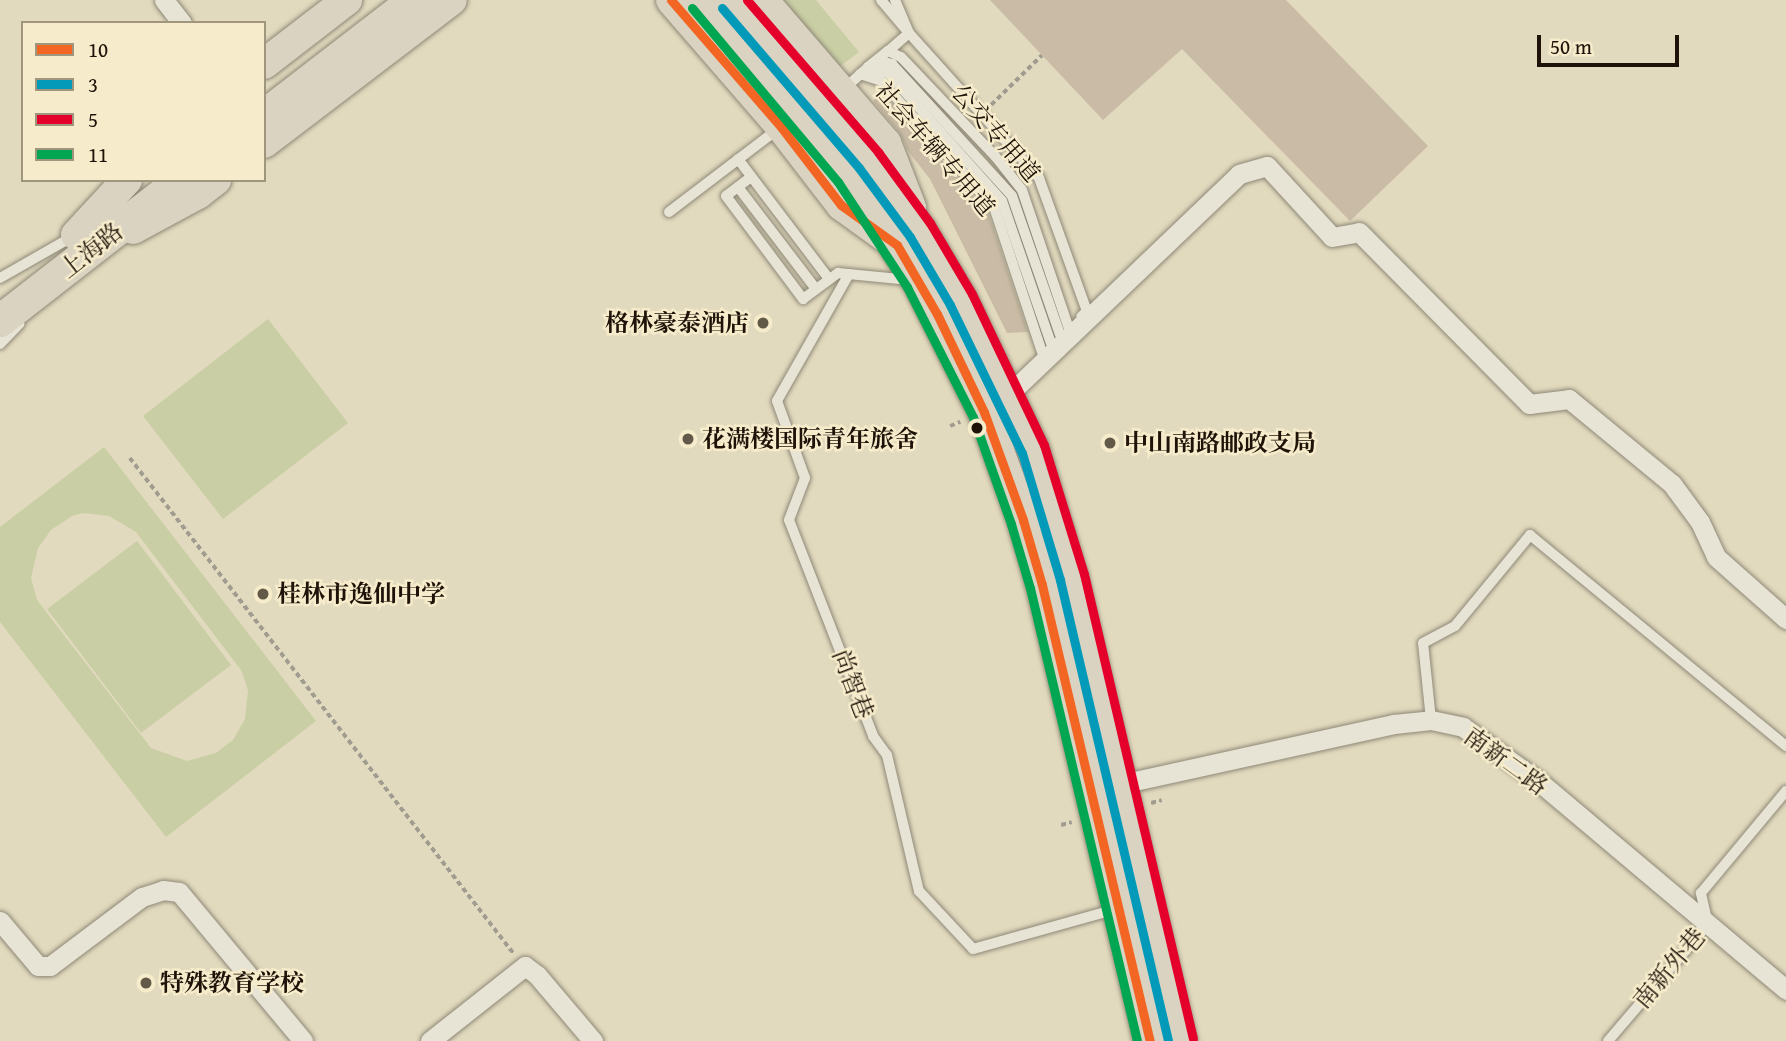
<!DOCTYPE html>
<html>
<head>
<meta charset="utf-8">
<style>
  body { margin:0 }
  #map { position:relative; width:1786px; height:1041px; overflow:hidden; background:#e2dabe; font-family:"Gentium Book Plus","Noto Serif SC",serif }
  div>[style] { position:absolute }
  .green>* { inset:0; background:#c9cea4 }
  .building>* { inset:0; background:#c9bba5 }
  .path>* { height:3.5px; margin-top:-1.75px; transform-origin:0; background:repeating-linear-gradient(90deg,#a19c90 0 5px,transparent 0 8.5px) }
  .roads { filter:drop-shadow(0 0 2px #8e8877) drop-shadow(0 0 2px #8e8877) }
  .service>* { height:10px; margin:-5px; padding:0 5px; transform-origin:5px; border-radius:5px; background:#e7e3d5 }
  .minor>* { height:19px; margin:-9.5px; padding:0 9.5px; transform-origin:9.5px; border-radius:9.5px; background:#e7e3d5 }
  .primary>* { height:30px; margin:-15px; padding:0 15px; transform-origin:15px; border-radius:15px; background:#dad3c1 }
  .trunk>* { height:32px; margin:-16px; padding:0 16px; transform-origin:16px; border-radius:16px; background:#dad3c1 }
  .bus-1>* { height:9px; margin:-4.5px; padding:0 4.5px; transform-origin:4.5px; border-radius:4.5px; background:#f26522 }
  .bus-2>* { height:9px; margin:-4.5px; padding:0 4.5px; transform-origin:4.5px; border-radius:4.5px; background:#039aba }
  .bus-3>* { height:9px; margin:-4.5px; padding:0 4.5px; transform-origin:4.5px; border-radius:4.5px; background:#e4002b }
  .bus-4>* { height:9px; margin:-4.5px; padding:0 4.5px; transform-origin:4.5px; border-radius:4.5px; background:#00a651 }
  .dots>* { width:19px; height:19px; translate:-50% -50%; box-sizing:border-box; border:4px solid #f6eccb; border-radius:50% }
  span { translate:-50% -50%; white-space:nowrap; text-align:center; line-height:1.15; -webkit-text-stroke:5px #f6eccb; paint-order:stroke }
  .street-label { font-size:24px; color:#1f1309 }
  .poi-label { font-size:24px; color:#1f1309; font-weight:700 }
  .right { translate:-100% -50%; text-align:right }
  .left { translate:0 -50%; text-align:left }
  .legend { position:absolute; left:21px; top:21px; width:245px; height:161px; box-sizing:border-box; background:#f6eccb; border:2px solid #a0957d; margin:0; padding:9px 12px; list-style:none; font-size:21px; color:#1f1309 }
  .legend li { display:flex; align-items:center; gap:14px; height:35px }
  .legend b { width:35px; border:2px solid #a0957d }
  .scale { position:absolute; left:1537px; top:35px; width:142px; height:32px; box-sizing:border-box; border:4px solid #1f1309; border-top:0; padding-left:9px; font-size:21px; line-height:24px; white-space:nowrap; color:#1f1309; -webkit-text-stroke:5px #f6eccb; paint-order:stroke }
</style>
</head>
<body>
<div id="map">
  <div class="green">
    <div style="clip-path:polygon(773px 0,816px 0,859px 52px,834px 71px)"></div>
    <div style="clip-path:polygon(268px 319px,348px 423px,223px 519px,143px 416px)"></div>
    <div style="clip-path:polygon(evenodd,104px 447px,316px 721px,166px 837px,0 622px,0 527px,104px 447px,82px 513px,109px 516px,136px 532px,241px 670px,248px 690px,245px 719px,233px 740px,216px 753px,187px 761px,151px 748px,37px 600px,31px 578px,38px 548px,51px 530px,72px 516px,82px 513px)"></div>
    <div style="clip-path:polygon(137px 541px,231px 665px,141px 733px,47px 609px)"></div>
  </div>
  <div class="building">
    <div style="clip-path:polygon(990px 0,1286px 0,1428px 146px,1350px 221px,1182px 49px,1103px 120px)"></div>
    <div style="clip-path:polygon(882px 93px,988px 212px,1028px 332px,1007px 333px,930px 179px,908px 151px,899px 132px,873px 101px)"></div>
  </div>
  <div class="path">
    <div style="left:991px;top:105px;width:71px;rotate:-44.4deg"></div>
    <div style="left:950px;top:426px;width:11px;rotate:-22deg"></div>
    <div style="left:130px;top:458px;width:627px;rotate:52.25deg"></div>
    <div style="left:1151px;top:803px;width:11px;rotate:-15deg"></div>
    <div style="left:1061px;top:825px;width:11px;rotate:-15deg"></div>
  </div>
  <div class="roads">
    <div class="service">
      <div style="left:881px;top:0;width:43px;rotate:49.7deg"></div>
      <div style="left:909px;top:33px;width:28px;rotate:139deg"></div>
      <div style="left:895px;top:0;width:36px;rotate:67deg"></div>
      <div style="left:909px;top:33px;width:195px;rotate:48.1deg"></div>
      <div style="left:1039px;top:178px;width:141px;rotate:70.2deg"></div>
      <div style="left:1087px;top:311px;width:8px;rotate:135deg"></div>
      <div style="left:877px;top:60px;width:16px;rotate:15deg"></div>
      <div style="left:892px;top:64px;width:178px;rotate:47.7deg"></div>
      <div style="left:1012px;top:196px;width:147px;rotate:70.9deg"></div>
      <div style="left:868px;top:67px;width:26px;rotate:-39deg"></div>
      <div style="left:888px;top:51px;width:14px;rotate:25deg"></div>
      <div style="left:901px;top:57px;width:137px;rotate:46.5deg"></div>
      <div style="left:995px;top:156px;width:43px;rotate:51.5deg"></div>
      <div style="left:1022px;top:190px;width:147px;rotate:71.3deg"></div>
      <div style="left:860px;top:74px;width:22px;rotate:18deg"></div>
      <div style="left:881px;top:81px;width:169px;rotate:48.1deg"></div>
      <div style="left:994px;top:207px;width:153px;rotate:71.7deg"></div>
      <div style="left:845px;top:88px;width:31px;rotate:-42deg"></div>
      <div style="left:868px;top:67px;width:21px;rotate:17deg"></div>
      <div style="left:888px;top:73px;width:171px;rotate:48.3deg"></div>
      <div style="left:1002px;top:201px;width:150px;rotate:71deg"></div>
      <div style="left:738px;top:159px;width:151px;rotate:52.8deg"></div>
      <div style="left:751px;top:177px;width:31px;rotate:143deg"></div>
      <div style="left:726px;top:196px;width:129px;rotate:53.2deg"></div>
      <div style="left:803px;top:299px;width:44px;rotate:-36.6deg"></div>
      <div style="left:838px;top:273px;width:72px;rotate:5.6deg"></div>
      <div style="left:738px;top:187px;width:128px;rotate:52.6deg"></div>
      <div style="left:669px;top:212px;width:137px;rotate:-37.3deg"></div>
      <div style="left:849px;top:274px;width:146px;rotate:119.6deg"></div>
      <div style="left:777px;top:401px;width:82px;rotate:70deg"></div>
      <div style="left:805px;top:478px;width:45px;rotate:110.9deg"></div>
      <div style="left:789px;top:520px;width:232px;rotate:68.7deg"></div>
      <div style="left:873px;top:736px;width:24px;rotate:54deg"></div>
      <div style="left:887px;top:755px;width:140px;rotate:76.8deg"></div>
      <div style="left:919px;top:891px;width:79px;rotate:47deg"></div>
      <div style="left:973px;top:949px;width:148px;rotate:-15.6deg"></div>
      <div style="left:0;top:278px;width:83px;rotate:-29.7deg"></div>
      <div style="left:0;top:344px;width:28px;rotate:-46deg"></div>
      <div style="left:1431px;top:720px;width:77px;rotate:-95.9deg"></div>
      <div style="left:1423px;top:643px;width:36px;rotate:-28deg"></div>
      <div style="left:1455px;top:626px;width:118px;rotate:-50.5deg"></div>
      <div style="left:1530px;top:535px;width:332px;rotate:39.5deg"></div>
      <div style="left:1608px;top:1041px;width:154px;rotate:-49.5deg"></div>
      <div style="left:1708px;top:924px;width:32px;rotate:-103deg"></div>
      <div style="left:1701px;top:893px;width:133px;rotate:-50.2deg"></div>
    </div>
    <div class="minor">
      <div style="left:164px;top:0;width:29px;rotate:52deg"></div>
      <div style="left:1009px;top:394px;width:318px;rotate:-43.7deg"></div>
      <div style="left:1239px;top:174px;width:29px;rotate:-16deg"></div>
      <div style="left:1267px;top:166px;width:96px;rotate:47.5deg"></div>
      <div style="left:1332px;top:237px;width:27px;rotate:-10deg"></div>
      <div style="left:1359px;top:232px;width:242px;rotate:45.3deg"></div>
      <div style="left:1529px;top:404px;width:40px;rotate:-7.1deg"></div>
      <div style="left:1569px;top:399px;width:134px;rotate:39.5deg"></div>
      <div style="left:1672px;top:484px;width:47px;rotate:53.6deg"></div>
      <div style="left:1700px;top:522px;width:38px;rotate:65deg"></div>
      <div style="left:1716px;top:557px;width:94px;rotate:41.5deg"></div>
      <div style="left:1121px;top:784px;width:280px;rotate:-12.4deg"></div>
      <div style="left:1394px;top:724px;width:37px;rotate:-6deg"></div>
      <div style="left:1431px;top:720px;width:33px;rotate:12deg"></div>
      <div style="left:1463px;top:727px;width:91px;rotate:35.6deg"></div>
      <div style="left:1537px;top:780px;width:326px;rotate:40.1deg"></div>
      <div style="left:0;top:921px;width:59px;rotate:49.8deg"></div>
      <div style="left:38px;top:966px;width:12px"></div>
      <div style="left:50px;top:966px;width:115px;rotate:-36.9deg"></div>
      <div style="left:142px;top:897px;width:22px;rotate:-18deg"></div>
      <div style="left:163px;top:890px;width:16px;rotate:7deg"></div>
      <div style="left:179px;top:892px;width:194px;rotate:50.2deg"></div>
      <div style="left:430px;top:1041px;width:121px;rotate:-38.3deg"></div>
      <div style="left:525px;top:966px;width:15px;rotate:37deg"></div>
      <div style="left:537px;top:975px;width:87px;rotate:49.7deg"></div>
    </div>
    <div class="primary">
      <div style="left:671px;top:0;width:168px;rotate:49.1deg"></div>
      <div style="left:781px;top:127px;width:98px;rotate:52.4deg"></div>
      <div style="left:841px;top:205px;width:58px;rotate:35.9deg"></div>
      <div style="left:763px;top:0;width:189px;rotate:49.3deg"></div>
      <div style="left:886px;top:143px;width:69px;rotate:68.7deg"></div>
      <div style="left:264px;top:64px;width:105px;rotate:-37.6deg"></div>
      <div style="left:264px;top:143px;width:236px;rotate:-37.3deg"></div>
      <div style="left:133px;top:229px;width:74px;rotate:-28.3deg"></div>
      <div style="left:198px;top:194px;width:23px;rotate:-38deg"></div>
      <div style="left:76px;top:235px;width:75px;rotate:-47.2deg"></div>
    </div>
    <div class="trunk">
      <div style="left:701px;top:0;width:134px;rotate:48.9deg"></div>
      <div style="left:789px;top:101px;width:95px;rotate:51.4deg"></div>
      <div style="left:848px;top:175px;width:127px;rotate:56.6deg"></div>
      <div style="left:918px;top:281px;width:147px;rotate:63.3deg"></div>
      <div style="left:984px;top:412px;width:115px;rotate:70.1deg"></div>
      <div style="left:1023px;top:520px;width:68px;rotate:73.7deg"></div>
      <div style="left:1042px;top:585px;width:469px;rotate:76.7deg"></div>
      <div style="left:731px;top:0;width:211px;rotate:49.2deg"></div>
      <div style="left:869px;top:160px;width:87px;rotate:53.9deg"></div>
      <div style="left:920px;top:230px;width:80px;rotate:59.3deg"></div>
      <div style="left:961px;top:299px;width:166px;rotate:64.4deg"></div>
      <div style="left:1033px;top:449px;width:134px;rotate:73.1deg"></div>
      <div style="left:1072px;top:577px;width:477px;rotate:76.8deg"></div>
      <div style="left:264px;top:116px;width:190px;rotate:-37.7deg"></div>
      <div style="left:0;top:321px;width:229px;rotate:-37.9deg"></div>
    </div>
  </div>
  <div class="bus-1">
    <div style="left:671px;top:0;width:168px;rotate:49.1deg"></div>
    <div style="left:781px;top:127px;width:98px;rotate:52.4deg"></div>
    <div style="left:841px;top:205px;width:69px;rotate:35.5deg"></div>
    <div style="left:897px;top:245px;width:80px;rotate:59.9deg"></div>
    <div style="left:937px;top:314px;width:109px;rotate:64.4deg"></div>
    <div style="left:984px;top:412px;width:115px;rotate:70.1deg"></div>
    <div style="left:1023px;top:520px;width:68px;rotate:73.7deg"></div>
    <div style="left:1042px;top:585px;width:469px;rotate:76.7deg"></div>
  </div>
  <div class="bus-2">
    <div style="left:722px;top:8px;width:211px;rotate:49.4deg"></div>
    <div style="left:859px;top:168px;width:86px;rotate:53.5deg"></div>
    <div style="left:910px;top:237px;width:79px;rotate:59.5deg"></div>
    <div style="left:950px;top:305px;width:165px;rotate:64.1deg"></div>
    <div style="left:1022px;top:453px;width:133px;rotate:73.3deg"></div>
    <div style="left:1060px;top:580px;width:473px;rotate:76.8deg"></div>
  </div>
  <div class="bus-3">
    <div style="left:747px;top:0;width:201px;rotate:49.2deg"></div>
    <div style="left:878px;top:152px;width:88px;rotate:53.8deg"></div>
    <div style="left:930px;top:223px;width:82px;rotate:59.4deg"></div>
    <div style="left:972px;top:294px;width:167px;rotate:64.5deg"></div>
    <div style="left:1044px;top:445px;width:135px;rotate:72.8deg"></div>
    <div style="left:1084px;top:574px;width:477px;rotate:76.8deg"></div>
  </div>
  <div class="bus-4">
    <div style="left:692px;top:8px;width:227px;rotate:50deg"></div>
    <div style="left:838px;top:182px;width:126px;rotate:56.7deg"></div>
    <div style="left:907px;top:287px;width:146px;rotate:63.1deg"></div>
    <div style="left:973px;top:417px;width:114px;rotate:70.4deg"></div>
    <div style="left:1011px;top:524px;width:67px;rotate:73.5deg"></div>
    <div style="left:1030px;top:588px;width:465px;rotate:76.7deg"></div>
  </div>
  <div class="dots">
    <div style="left:763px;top:323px;background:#635948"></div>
    <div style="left:977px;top:428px;background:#1f1309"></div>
    <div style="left:688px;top:439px;background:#635948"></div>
    <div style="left:1110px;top:443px;background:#635948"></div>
    <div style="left:263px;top:594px;background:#635948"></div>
    <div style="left:146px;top:983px;background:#635948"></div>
  </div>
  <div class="street-label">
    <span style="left:996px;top:133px;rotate:49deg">公交专用道</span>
    <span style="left:935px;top:149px;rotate:49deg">社会车辆专用道</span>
    <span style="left:91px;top:250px;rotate:-38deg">上海路</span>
    <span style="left:853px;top:684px;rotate:69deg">尚智巷</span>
    <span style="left:1506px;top:761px;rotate:36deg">南新二路</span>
    <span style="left:1669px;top:968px;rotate:-50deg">南新外巷</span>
  </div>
  <div class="poi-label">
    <span class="right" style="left:749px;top:323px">格林豪泰酒店</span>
    <span class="left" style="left:702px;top:439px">花满楼国际青年旅舍</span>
    <span class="left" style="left:1124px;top:443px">中山南路邮政支局</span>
    <span class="left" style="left:277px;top:594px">桂林市逸仙中学</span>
    <span class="left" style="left:160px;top:983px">特殊教育学校</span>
  </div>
  <ul class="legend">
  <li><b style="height:9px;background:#f26522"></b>10</li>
  <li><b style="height:9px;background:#039aba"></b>3</li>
  <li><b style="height:9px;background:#e4002b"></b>5</li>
  <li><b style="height:9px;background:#00a651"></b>11</li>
  </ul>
  <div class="scale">50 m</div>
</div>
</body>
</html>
